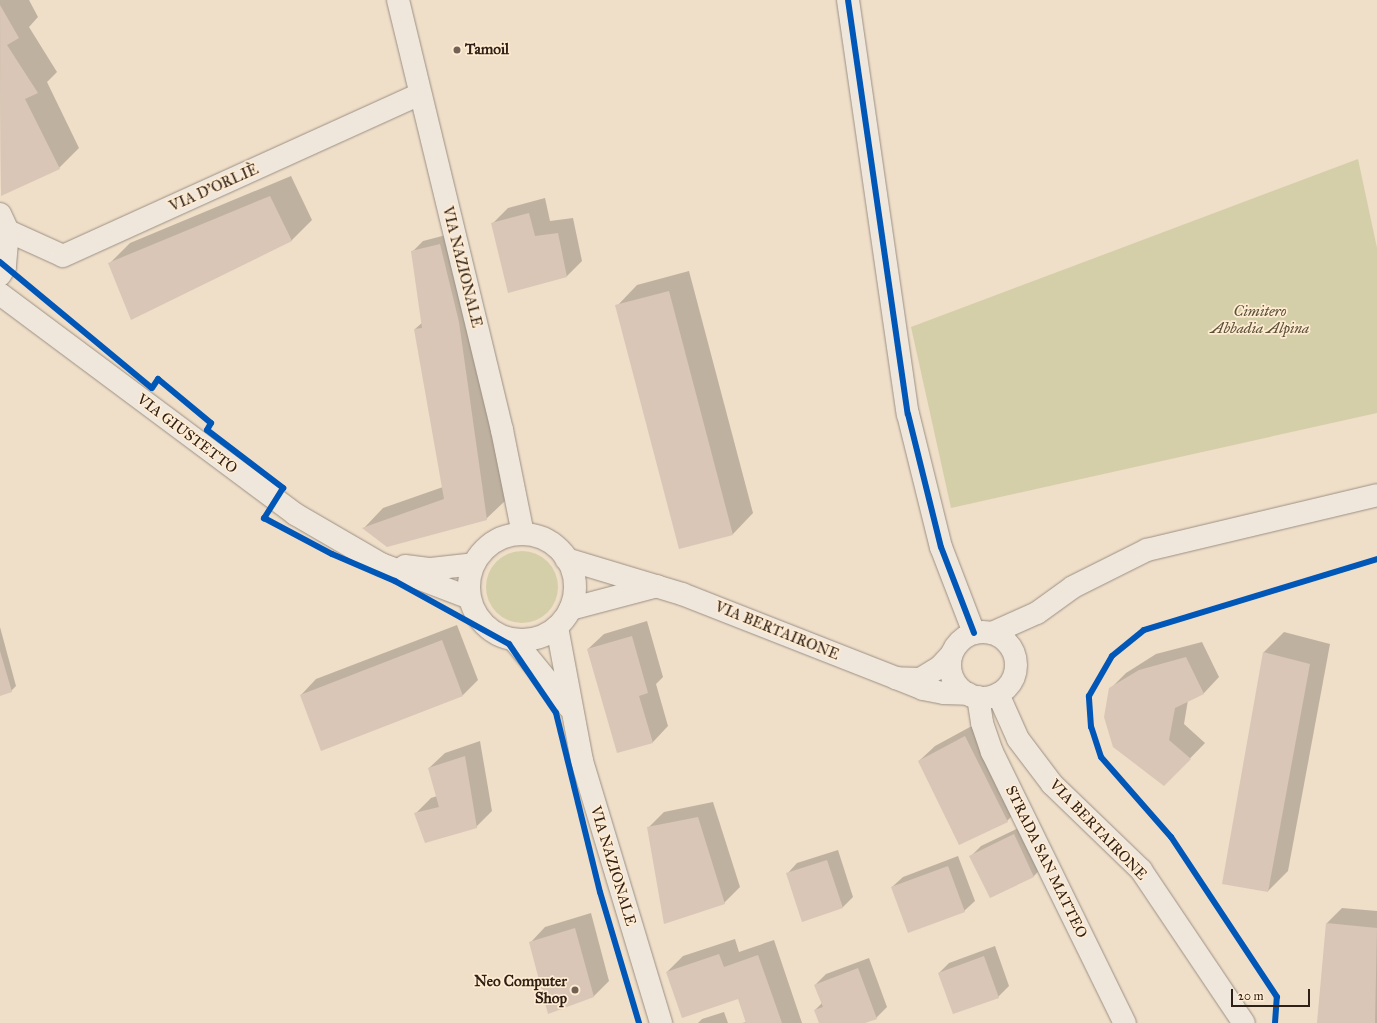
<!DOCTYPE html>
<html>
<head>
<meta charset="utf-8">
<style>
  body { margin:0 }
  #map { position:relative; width:1377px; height:1023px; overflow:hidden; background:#efdec8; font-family:"IM FELL Great Primer",serif }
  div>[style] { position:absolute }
  .green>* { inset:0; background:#d5cfa9 }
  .round { border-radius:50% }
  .shadow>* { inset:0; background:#0003 }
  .building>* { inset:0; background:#d9c6b6 }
  .roads { filter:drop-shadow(0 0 1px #9b9083) drop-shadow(0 0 1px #9b9083) }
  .minor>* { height:22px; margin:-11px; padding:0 11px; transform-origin:11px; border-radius:11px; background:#f0e7dc }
  .minor>.ring { margin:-11px; padding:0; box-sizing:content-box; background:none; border:22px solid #f0e7dc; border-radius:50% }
  .tertiary>* { height:22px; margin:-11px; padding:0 11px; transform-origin:11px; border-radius:11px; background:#f0e7dc }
  .secondary>* { height:22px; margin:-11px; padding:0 11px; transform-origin:11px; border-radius:11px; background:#f0e7dc }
  .secondary>.ring { margin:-11px; padding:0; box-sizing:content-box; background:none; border:22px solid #f0e7dc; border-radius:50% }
  .cycleway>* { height:6px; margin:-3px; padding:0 3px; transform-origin:3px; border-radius:3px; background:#0057b8 }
  .dots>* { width:11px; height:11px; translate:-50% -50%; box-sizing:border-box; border:2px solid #ffebd1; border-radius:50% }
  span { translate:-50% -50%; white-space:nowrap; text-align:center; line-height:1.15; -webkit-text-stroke:3.5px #ffebd1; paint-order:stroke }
  .poi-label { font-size:15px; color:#2f2016; font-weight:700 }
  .left { translate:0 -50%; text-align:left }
  .right { translate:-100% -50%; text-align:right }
  .street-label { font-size:15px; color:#2f2016 }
  .park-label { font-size:15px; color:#5a513a; font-style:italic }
  .scale { position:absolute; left:1231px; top:989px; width:79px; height:18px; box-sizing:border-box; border:2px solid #2f2016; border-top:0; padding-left:5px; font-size:12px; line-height:14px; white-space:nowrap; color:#2f2016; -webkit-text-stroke:3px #ffebd1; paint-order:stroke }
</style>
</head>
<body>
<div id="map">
  <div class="green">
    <div style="clip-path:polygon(1358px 159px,1377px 248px,1377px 413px,951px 508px,911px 327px)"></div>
    <div class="round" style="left:486px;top:551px;width:72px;height:72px"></div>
  </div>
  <div class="shadow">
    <div style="clip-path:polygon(0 0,29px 0,38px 17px,29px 27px,57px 72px,47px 82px,79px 148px,59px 168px,1px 195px)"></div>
    <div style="clip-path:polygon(291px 176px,312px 220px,291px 241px,109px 264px,130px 243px)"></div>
    <div style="clip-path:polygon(545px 198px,550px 221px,573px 218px,582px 261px,567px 276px,509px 292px,493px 223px,508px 208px)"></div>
    <div style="clip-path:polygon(450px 234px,507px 499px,486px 519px,364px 528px,383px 508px,443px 487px,415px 329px,423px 322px,412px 252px,423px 241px)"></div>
    <div style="clip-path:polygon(689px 271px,753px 513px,733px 534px,680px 547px,617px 306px,637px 285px)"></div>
    <div style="clip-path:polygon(647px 621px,663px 677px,656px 684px,668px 726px,653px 742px,618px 752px,588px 649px,604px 634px)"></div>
    <div style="clip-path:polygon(457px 625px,478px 680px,463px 695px,322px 749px,301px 695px,316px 679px)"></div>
    <div style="clip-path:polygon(0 627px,16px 686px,11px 691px,0 695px)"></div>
    <div style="clip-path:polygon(1284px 632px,1330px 644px,1288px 871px,1268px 891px,1223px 883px,1264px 652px)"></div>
    <div style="clip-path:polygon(1202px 642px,1219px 677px,1204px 693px,1188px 700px,1184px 724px,1205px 743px,1164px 785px,1110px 689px,1126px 673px,1156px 654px)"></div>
    <div style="clip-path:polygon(981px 721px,1023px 805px,1007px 821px,919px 761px,935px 746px)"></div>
    <div style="clip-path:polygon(480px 741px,492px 811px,476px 827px,416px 813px,431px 798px,437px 796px,429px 768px,445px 753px)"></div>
    <div style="clip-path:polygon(713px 802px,740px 887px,724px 903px,648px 828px,664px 812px)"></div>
    <div style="clip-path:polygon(1025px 825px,1044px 865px,1034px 876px,991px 897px,971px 856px,981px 846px)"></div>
    <div style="clip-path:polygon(838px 850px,853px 897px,843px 907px,802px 920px,787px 874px,797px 863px)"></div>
    <div style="clip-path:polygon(958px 856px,975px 901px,964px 911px,892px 887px,903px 877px)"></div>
    <div style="clip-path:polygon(1342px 908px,1377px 911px,1377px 1023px,1318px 1023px,1327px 923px)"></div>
    <div style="clip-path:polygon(591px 913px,609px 981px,593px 997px,530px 943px,545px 927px)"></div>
    <div style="clip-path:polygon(735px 939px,739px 952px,774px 940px,802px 1023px,742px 1023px,747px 1022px,738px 997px,667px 972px,683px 956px)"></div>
    <div style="clip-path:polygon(995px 946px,1009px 986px,998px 997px,939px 973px,949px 963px)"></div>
    <div style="clip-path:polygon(869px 958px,887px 1007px,876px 1018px,862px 1023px,820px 1023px,815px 1010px,822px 1003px,815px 985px,826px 974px)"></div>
    <div style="clip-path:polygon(724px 1012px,728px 1023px,698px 1023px,702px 1019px)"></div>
  </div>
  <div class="building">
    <div style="clip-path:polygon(0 5px,19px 38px,7px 45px,38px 93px,25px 99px,60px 169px,1px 196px)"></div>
    <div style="clip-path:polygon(270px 196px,292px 241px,131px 320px,108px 263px)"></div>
    <div style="clip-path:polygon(529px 213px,535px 236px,558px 233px,567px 277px,508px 293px,491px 223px)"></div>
    <div style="clip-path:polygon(440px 244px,459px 322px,487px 520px,387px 547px,362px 528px,444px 499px,414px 329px,422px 328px,411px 251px)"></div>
    <div style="clip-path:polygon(669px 291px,733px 535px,679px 549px,615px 305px)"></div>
    <div style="clip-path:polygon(632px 636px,648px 693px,639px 696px,653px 743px,617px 753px,587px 649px)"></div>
    <div style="clip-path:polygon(442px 640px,463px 696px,321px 751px,300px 695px)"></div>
    <div style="clip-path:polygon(0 651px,12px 692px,0 696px)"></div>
    <div style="clip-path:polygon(1263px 652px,1310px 664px,1268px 892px,1222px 884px)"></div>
    <div style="clip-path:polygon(1186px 657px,1204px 694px,1175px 708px,1169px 740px,1191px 759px,1164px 786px,1113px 747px,1104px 717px,1109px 688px,1139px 670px)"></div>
    <div style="clip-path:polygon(965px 736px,1008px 822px,959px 845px,918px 761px)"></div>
    <div style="clip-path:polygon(465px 756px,477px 828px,425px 843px,414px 813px,439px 807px,428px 768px)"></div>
    <div style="clip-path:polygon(698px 817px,725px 904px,664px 924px,647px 827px)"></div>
    <div style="clip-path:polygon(1014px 834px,1034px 877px,990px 898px,969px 856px)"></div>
    <div style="clip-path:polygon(827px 860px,843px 908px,802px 922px,786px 873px)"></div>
    <div style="clip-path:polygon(948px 866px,965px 912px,908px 933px,891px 887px)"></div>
    <div style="clip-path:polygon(1326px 923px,1377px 928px,1375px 1023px,1317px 1023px)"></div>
    <div style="clip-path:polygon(575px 928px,594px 997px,548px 1014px,529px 942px)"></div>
    <div style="clip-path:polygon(719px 954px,724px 967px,758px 955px,782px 1023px,746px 1023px,738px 999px,682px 1018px,666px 972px)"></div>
    <div style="clip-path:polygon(984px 956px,999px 998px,953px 1014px,938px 973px)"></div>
    <div style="clip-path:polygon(858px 968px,877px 1019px,865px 1023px,819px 1023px,814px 1010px,823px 1007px,814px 985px)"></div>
  </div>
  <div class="roads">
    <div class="minor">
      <div style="left:848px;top:0;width:418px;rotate:81.8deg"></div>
      <div style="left:908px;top:414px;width:137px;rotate:76.1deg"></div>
      <div style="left:941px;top:547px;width:92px;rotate:69deg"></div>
      <div style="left:0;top:214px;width:19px;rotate:65deg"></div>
      <div style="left:8px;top:231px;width:36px;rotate:95deg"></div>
      <div style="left:5px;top:267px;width:9px;rotate:122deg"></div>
      <div style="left:8px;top:231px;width:60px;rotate:24.4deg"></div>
      <div style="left:63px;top:256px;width:392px;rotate:-24.4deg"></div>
      <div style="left:566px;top:559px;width:121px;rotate:16.8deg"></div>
      <div style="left:682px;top:594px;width:230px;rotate:21.4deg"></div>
      <div style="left:570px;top:609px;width:90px;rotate:-14.8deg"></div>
      <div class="ring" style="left:950px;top:632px;width:44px;height:44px"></div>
      <div style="left:992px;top:633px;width:49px;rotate:-24deg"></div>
      <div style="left:1037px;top:613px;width:44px;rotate:-35.8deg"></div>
      <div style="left:1073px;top:587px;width:83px;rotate:-26.6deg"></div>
      <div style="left:1147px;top:550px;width:236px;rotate:-13.4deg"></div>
      <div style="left:951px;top:655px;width:16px;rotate:133deg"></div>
      <div style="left:940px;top:667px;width:23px;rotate:149deg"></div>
      <div style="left:920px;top:679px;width:24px;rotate:-178deg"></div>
      <div style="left:896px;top:678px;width:29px;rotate:22deg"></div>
      <div style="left:923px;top:689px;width:21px;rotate:11deg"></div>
      <div style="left:944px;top:693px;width:24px;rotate:2deg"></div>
      <div style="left:998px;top:694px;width:49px;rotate:66deg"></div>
      <div style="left:1018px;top:739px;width:56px;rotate:52.9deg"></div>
      <div style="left:1052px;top:784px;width:124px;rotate:44deg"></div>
      <div style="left:1141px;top:870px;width:184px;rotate:56.1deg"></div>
      <div style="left:978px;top:697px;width:26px;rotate:81deg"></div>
      <div style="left:982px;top:723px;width:31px;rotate:71deg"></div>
      <div style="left:992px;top:752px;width:302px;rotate:63.9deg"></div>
    </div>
    <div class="tertiary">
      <div style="left:398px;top:0;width:442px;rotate:76.4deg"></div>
      <div style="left:502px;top:430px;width:106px;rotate:78.6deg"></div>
    </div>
    <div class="secondary">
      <div style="left:0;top:294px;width:368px;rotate:36.7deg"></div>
      <div style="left:295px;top:514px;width:99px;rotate:30.2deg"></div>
      <div style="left:381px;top:564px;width:95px;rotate:20.9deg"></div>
      <div class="ring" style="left:469px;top:534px;width:84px;height:84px"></div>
      <div style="left:405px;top:566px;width:26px;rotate:7deg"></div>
      <div style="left:431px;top:569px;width:43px;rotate:-6.6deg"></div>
      <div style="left:557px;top:627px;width:136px;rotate:79.4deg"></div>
      <div style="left:582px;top:761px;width:274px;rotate:73.2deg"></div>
      <div style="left:514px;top:640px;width:87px;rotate:50.6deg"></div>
    </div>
  </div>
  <div class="cycleway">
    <div style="left:848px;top:0;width:418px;rotate:81.8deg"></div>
    <div style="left:908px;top:414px;width:137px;rotate:76.1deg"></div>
    <div style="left:941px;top:547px;width:92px;rotate:69deg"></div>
    <div style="left:0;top:262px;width:197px;rotate:39.7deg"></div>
    <div style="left:152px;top:388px;width:11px;rotate:-56deg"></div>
    <div style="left:158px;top:379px;width:69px;rotate:39.7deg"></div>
    <div style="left:211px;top:423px;width:8px;rotate:120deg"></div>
    <div style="left:207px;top:430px;width:96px;rotate:37.3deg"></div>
    <div style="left:283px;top:488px;width:36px;rotate:122deg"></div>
    <div style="left:264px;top:518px;width:77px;rotate:27.9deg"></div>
    <div style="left:332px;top:554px;width:69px;rotate:23.2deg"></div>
    <div style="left:395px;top:581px;width:130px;rotate:28.9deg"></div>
    <div style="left:509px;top:644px;width:83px;rotate:55.7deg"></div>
    <div style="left:556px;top:713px;width:184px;rotate:76.2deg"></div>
    <div style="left:600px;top:892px;width:137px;rotate:73.4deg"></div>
    <div style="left:1275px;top:1023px;width:26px;rotate:-86deg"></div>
    <div style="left:1277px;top:997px;width:192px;rotate:-123.5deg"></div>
    <div style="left:1171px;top:837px;width:106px;rotate:-131.2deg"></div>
    <div style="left:1101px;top:757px;width:32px;rotate:-108deg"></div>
    <div style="left:1091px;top:727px;width:31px;rotate:-94deg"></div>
    <div style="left:1089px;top:696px;width:46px;rotate:-60.1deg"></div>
    <div style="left:1112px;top:656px;width:41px;rotate:-39.1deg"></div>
    <div style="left:1144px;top:630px;width:244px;rotate:-16.9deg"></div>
  </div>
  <div class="dots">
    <div style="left:457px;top:50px;background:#726254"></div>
    <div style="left:575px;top:990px;background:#726254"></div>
  </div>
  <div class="poi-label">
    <span class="left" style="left:465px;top:50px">Tamoil</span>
    <span class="right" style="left:567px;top:990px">Neo Computer<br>Shop</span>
  </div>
  <div class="street-label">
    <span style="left:214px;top:188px;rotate:-24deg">VIA D'ORLIÈ</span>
    <span style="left:462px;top:267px;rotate:76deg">VIA NAZIONALE</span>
    <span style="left:187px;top:434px;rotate:37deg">VIA GIUSTETTO</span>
    <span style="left:777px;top:631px;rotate:22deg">VIA BERTAIRONE</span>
    <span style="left:1098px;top:830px;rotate:46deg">VIA BERTAIRONE</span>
    <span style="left:1046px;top:862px;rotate:64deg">STRADA SAN MATTEO</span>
    <span style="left:613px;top:866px;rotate:73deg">VIA NAZIONALE</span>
  </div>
  <div class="park-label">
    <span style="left:1260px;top:320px">Cimitero<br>Abbadia Alpina</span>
  </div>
  <div class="scale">20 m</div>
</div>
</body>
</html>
